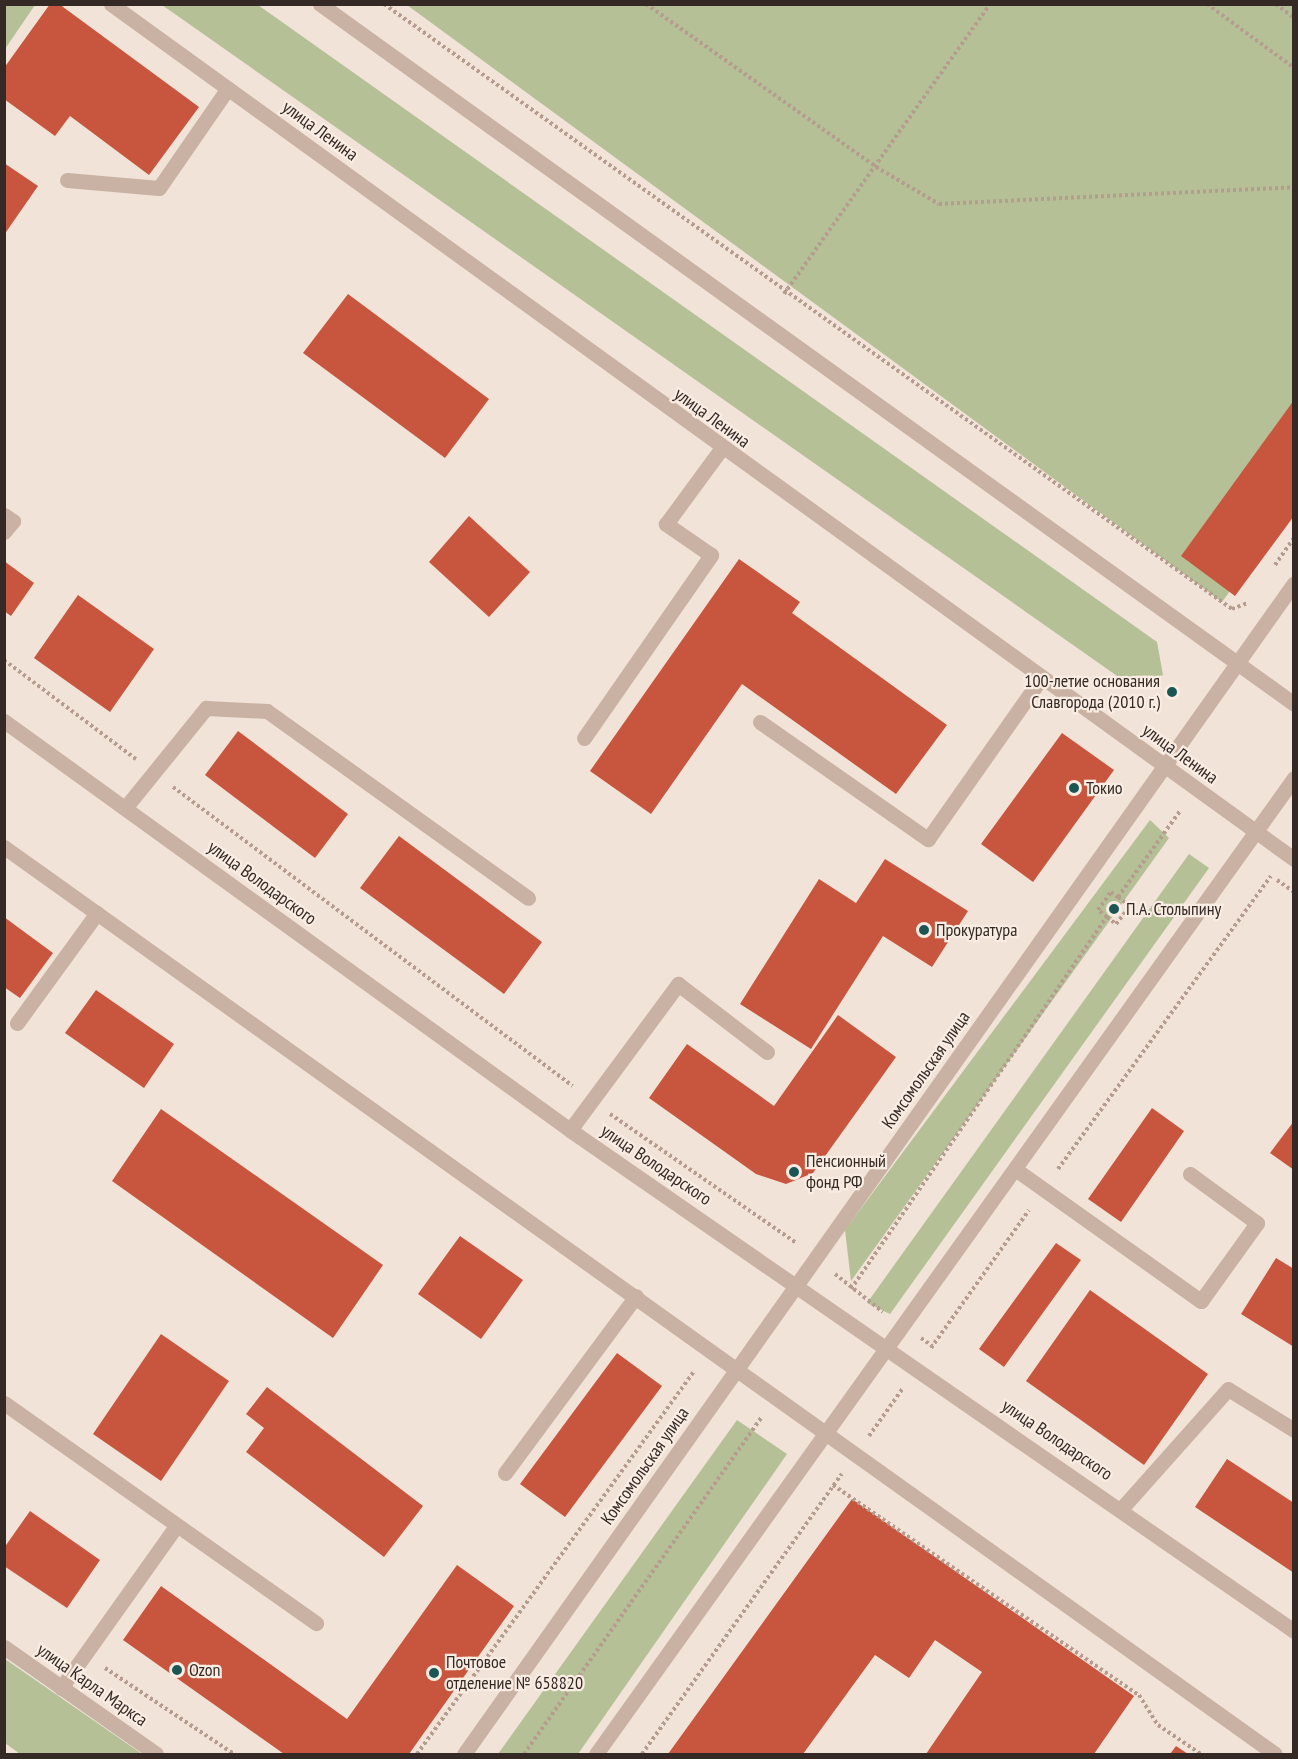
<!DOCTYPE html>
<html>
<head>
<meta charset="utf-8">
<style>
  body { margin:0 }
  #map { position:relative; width:1298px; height:1759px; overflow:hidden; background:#f1e3d7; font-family:"PT Sans Narrow",sans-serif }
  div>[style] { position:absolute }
  .green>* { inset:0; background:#b5c097 }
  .building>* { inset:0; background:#c8563e }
  .path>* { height:4px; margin-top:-2px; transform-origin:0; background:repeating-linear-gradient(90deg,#b59c8e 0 3px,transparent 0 6px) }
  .service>* { height:15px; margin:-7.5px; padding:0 7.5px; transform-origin:7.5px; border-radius:7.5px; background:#c9b2a3 }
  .minor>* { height:15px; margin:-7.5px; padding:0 7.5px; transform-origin:7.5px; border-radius:7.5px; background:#c9b2a3 }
  .tertiary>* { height:15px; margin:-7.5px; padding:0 7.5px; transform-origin:7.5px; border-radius:7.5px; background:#c9b2a3 }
  .dots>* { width:16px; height:16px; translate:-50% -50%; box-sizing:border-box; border:3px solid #f9ede3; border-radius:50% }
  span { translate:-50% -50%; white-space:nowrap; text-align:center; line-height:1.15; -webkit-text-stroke:4.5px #f9ede3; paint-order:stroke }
  .street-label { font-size:18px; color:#342925 }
  .poi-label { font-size:18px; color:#342925 }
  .right { translate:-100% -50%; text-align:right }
  .left { translate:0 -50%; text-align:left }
  .frame { position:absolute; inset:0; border:6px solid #342925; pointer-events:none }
</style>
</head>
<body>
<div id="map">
  <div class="green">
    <div style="clip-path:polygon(5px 4px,35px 5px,5px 49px,4px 5px)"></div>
    <div style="clip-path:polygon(162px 5px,258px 5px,1157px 642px,1163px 675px,1130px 685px)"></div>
    <div style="clip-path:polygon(407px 5px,1293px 5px,1293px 503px,1222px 602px)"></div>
    <div style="clip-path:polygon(1150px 820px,1169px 838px,851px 1281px,845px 1230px)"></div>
    <div style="clip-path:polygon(1189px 854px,1209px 868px,890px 1314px,867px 1303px)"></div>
    <div style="clip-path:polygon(737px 1420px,787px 1454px,578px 1754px,498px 1754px)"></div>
    <div style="clip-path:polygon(4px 1659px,5px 1659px,142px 1754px,20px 1754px,5px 1743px)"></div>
  </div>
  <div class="building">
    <div style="clip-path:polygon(50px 4px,59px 4px,199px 107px,149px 175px,70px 116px,55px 136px,4px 99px,4px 68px)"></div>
    <div style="clip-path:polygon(4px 163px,38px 186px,4px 235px)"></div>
    <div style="clip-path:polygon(348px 294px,489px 399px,445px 458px,303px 353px)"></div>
    <div style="clip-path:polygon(1294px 400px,1294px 516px,1235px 596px,1181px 556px)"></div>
    <div style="clip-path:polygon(469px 516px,530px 572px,489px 617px,429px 562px)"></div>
    <div style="clip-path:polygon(739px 559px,800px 602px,792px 613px,947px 725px,896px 794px,742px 684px,651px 814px,590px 771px)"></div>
    <div style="clip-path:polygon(4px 561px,34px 583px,11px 616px,4px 611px)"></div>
    <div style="clip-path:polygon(78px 595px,154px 649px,110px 712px,34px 658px)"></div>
    <div style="clip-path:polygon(238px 731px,348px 814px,315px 858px,205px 775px)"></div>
    <div style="clip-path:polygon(1062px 733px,1114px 770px,1033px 882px,981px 844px)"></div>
    <div style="clip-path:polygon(399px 836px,542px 942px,504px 994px,360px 888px)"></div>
    <div style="clip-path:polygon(885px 859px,968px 911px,932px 967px,883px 936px,811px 1049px,740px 1004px,819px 879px,856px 903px)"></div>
    <div style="clip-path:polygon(4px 917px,53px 953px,20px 998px,4px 987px)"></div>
    <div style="clip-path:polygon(96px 990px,174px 1044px,144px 1088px,65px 1033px)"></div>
    <div style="clip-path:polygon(838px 1015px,896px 1057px,813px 1173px,786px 1184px,756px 1174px,649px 1098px,687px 1044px,774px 1106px)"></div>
    <div style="clip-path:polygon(1152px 1108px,1184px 1131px,1121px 1222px,1088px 1199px)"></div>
    <div style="clip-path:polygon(161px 1109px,383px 1265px,333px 1338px,112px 1181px)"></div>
    <div style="clip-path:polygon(1294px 1121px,1294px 1170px,1270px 1153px)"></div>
    <div style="clip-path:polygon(460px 1236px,523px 1280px,481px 1339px,418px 1294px)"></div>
    <div style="clip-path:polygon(1056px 1243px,1081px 1260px,1004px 1367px,979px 1349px)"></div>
    <div style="clip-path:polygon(1276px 1258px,1294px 1269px,1294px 1347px,1241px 1314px)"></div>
    <div style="clip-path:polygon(1090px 1290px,1208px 1374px,1144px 1465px,1026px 1381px)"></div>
    <div style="clip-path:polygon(161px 1334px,229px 1381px,161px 1481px,93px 1434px)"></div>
    <div style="clip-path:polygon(617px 1353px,662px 1386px,565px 1517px,520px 1484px)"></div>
    <div style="clip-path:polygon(267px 1387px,423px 1506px,384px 1557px,246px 1452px,264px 1428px,246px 1414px)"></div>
    <div style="clip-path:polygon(1227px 1459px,1294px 1503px,1294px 1573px,1195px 1507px)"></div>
    <div style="clip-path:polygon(852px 1499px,1134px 1696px,1094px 1754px,926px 1754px,982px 1672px,935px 1640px,909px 1678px,875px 1655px,803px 1754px,668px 1754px)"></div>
    <div style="clip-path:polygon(30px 1511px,100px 1560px,67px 1608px,4px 1566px,4px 1548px)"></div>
    <div style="clip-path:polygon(457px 1565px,514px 1606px,409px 1754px,284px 1754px,123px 1640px,161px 1586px,347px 1719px)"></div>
    <div style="clip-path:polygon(1176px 1746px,1188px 1754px,1170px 1754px)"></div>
  </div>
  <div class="path">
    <div style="left:384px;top:4px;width:1042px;rotate:35.51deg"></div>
    <div style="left:1232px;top:609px;width:17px;rotate:-21deg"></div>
    <div style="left:646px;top:4px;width:282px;rotate:35.3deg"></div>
    <div style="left:876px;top:167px;width:73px;rotate:30.4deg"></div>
    <div style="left:939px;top:204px;width:355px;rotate:-2.7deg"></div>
    <div style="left:1058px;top:4px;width:41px"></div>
    <div style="left:1207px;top:4px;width:108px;rotate:36.3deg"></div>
    <div style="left:1276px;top:4px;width:23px;rotate:38deg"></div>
    <div style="left:784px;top:294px;width:356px;rotate:-54.6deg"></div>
    <div style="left:1275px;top:565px;width:33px;rotate:-55deg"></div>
    <div style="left:4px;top:660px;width:165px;rotate:36.9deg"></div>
    <div style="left:173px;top:787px;width:499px;rotate:36.8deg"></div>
    <div style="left:1277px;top:880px;width:21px;rotate:35deg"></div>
    <div style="left:1107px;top:917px;width:11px;rotate:-142deg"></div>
    <div style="left:1098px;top:910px;width:22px;rotate:-54deg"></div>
    <div style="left:1111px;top:892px;width:9px;rotate:36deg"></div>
    <div style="left:610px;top:1114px;width:226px;rotate:34.7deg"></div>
    <div style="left:1058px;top:1169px;width:362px;rotate:-54deg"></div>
    <div style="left:835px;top:1274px;width:61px;rotate:38.4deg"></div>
    <div style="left:851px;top:1289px;width:452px;rotate:-55.5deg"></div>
    <div style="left:1107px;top:917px;width:11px;rotate:38deg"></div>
    <div style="left:1116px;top:924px;width:23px;rotate:-52deg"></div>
    <div style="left:1130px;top:906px;width:15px;rotate:-143deg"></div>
    <div style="left:1118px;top:897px;width:106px;rotate:-54.2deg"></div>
    <div style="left:921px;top:1338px;width:14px;rotate:36deg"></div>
    <div style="left:931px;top:1348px;width:169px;rotate:-54.6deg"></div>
    <div style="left:869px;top:1436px;width:59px;rotate:-54.7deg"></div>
    <div style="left:833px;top:1485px;width:371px;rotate:34.5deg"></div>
    <div style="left:1139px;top:1695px;width:36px;rotate:58deg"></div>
    <div style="left:1158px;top:1725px;width:52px;rotate:34deg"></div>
    <div style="left:105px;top:1668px;width:155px;rotate:33.7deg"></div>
    <div style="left:417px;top:1754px;width:473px;rotate:-54.1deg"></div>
    <div style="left:524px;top:1754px;width:413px;rotate:-54.8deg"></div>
    <div style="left:642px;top:1754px;width:344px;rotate:-54.5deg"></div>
  </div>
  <div class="service">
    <div style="left:67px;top:180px;width:92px;rotate:5deg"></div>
    <div style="left:159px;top:188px;width:121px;rotate:-55.4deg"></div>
    <div style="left:4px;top:515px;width:11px;rotate:34deg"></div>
    <div style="left:13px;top:521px;width:14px;rotate:129deg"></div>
    <div style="left:760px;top:722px;width:205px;rotate:34.9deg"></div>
    <div style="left:928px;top:839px;width:197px;rotate:-54.9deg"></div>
    <div style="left:584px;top:738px;width:223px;rotate:-55.2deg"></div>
    <div style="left:711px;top:555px;width:55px;rotate:-145.4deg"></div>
    <div style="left:666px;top:524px;width:93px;rotate:-53.7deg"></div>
    <div style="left:125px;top:808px;width:129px;rotate:-51deg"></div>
    <div style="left:206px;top:708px;width:61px;rotate:2.8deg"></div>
    <div style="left:267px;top:711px;width:321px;rotate:35.6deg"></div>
    <div style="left:17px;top:1023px;width:136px;rotate:-54deg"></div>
    <div style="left:570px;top:1130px;width:182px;rotate:-53.5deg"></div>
    <div style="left:678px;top:984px;width:112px;rotate:37.4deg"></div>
    <div style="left:1015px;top:1169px;width:228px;rotate:35.4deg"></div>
    <div style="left:1201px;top:1301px;width:96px;rotate:-54.3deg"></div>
    <div style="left:1257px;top:1223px;width:83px;rotate:-143.8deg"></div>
    <div style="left:4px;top:1403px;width:382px;rotate:35.2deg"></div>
    <div style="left:505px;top:1473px;width:220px;rotate:-53.5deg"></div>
    <div style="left:1122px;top:1508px;width:159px;rotate:-48.3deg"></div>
    <div style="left:1228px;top:1389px;width:78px;rotate:31.8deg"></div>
    <div style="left:61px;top:1688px;width:199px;rotate:-54.6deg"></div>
  </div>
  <div class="minor">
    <div style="left:4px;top:721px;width:698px;rotate:35.85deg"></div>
    <div style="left:570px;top:1130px;width:880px;rotate:34.68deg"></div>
    <div style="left:4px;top:847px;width:1561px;rotate:35.51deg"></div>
    <div style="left:4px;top:1647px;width:186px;rotate:35.1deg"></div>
  </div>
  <div class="tertiary">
    <div style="left:111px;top:4px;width:1460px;rotate:35.86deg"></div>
    <div style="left:320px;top:4px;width:1199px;rotate:35.7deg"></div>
    <div style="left:464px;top:1754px;width:1435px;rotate:-54.67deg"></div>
    <div style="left:596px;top:1754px;width:1200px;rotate:-54.43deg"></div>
  </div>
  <div class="dots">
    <div style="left:1172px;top:692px;background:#1b5655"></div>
    <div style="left:1074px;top:788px;background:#1b5655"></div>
    <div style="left:1114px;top:909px;background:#1b5655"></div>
    <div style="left:924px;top:930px;background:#1b5655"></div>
    <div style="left:794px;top:1172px;background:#1b5655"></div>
    <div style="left:177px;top:1670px;background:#1b5655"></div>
    <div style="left:434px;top:1673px;background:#1b5655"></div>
  </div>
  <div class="street-label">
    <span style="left:320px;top:131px;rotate:36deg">улица Ленина</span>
    <span style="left:712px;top:418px;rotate:36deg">улица Ленина</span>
    <span style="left:1180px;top:754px;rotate:36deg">улица Ленина</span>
    <span style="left:262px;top:883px;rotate:36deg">улица Володарского</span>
    <span style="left:926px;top:1070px;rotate:-55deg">Комсомольская улица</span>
    <span style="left:656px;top:1165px;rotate:34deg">улица Володарского</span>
    <span style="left:1057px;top:1440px;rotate:34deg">улица Володарского</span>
    <span style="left:645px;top:1466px;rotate:-55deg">Комсомольская улица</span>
    <span style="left:92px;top:1685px;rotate:35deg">улица Карла Маркса</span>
  </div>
  <div class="poi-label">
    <span class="right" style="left:1160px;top:692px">100-летие основания<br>Славгорода (2010 г.)</span>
    <span class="left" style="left:1086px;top:788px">Токио</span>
    <span class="left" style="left:1126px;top:909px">П.А. Столыпину</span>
    <span class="left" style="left:936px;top:930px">Прокуратура</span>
    <span class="left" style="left:806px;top:1172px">Пенсионный<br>фонд РФ</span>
    <span class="left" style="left:446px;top:1673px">Почтовое<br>отделение № 658820</span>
    <span class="left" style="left:189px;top:1670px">Ozon</span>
  </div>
  <div class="frame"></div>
</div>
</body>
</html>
